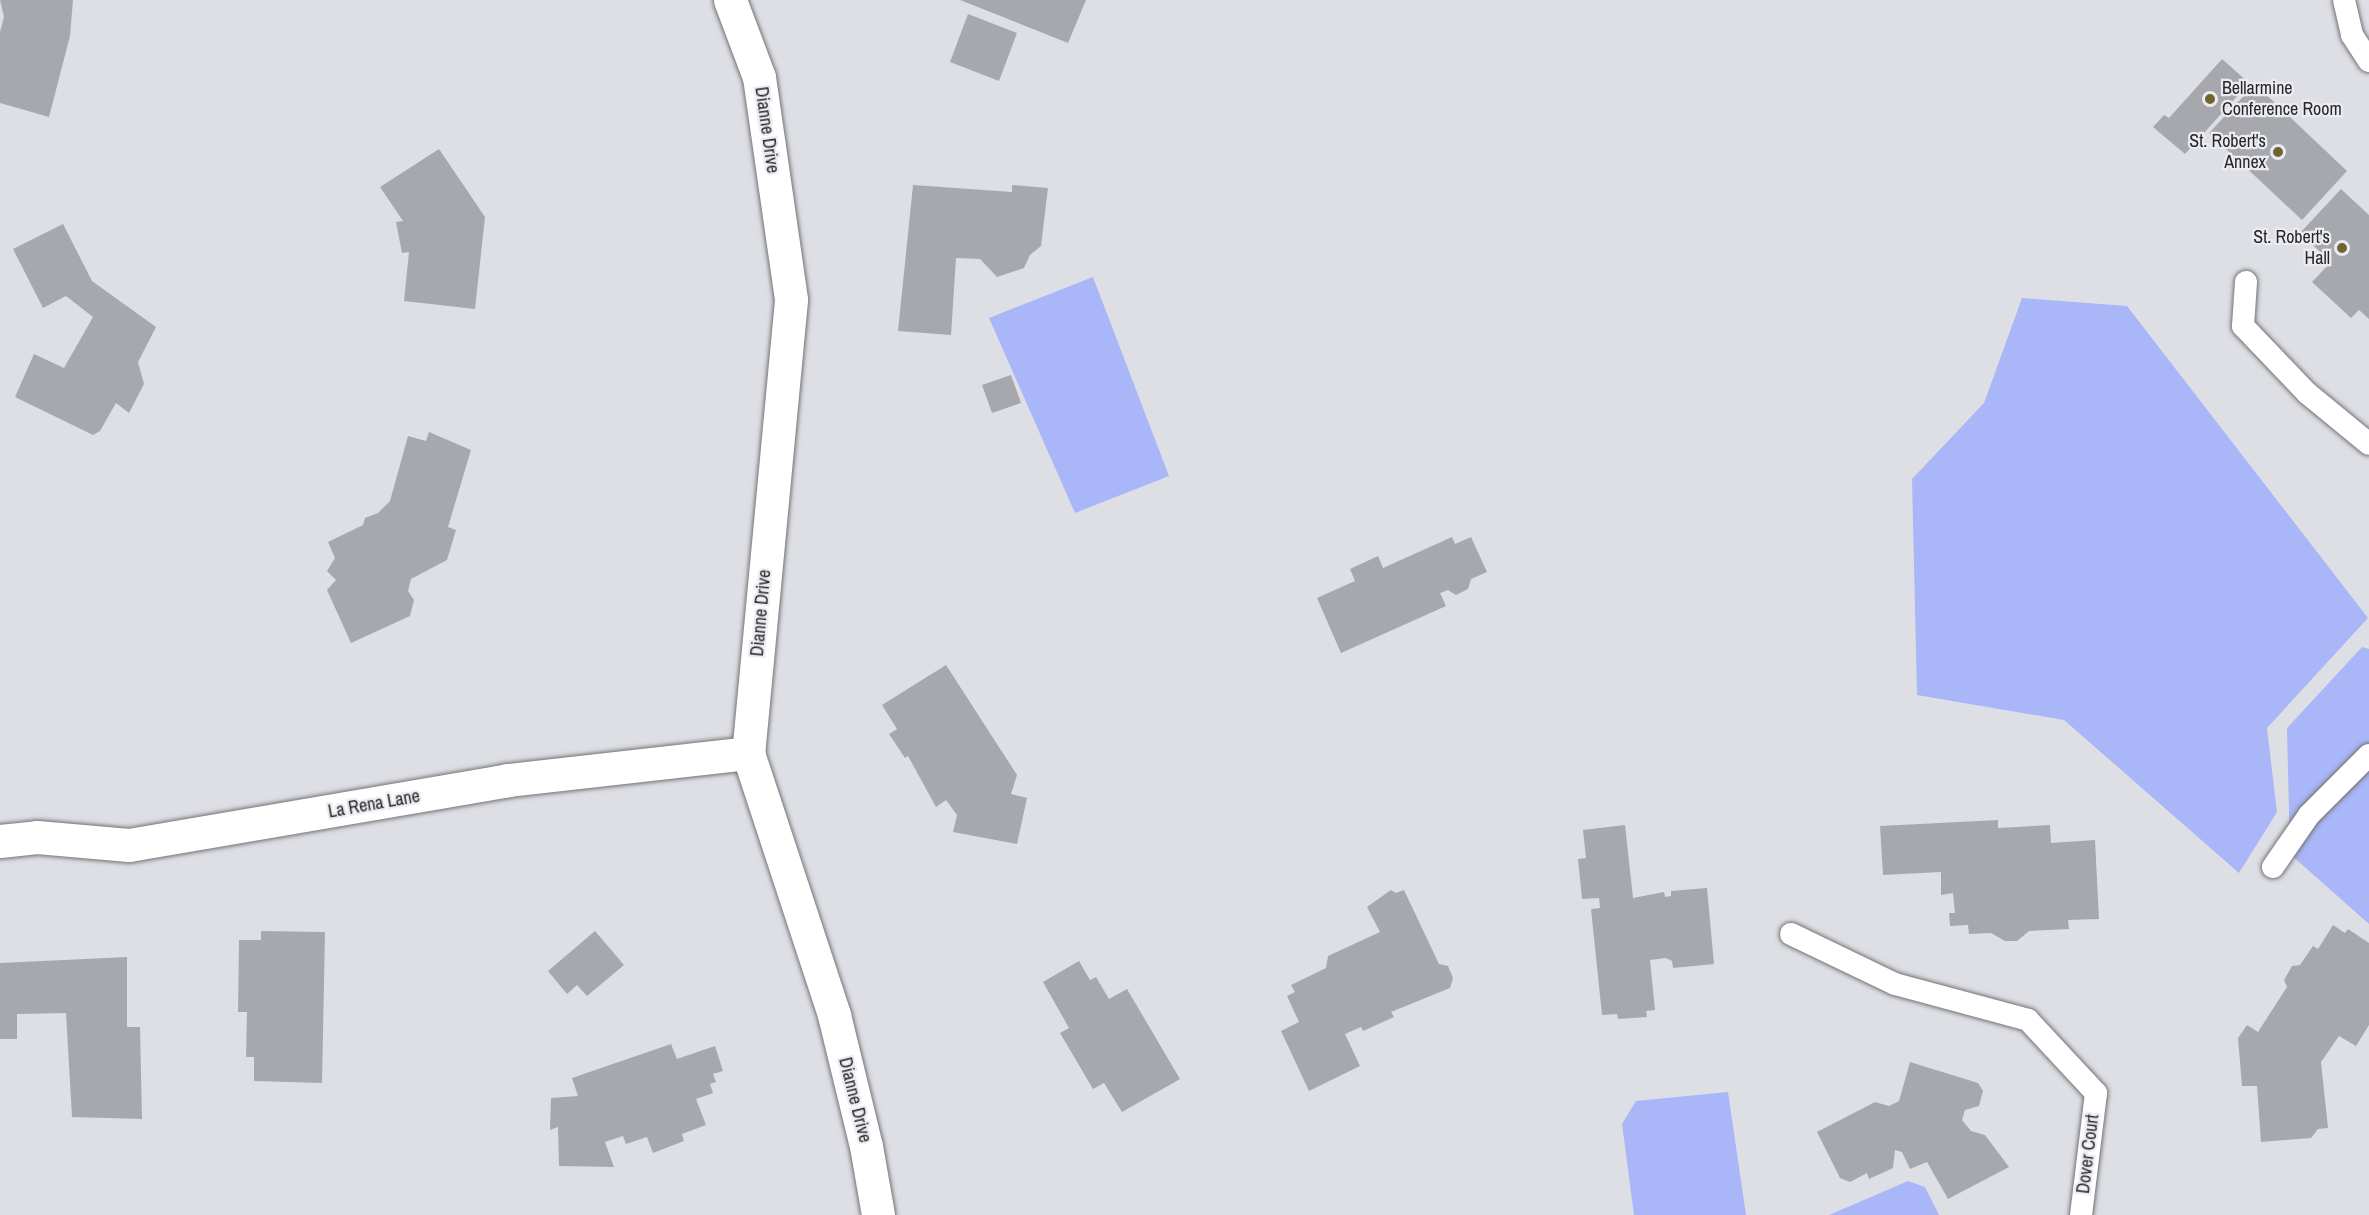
<!DOCTYPE html>
<html>
<head>
<meta charset="utf-8">
<style>
  body { margin:0 }
  #map { position:relative; width:2369px; height:1215px; overflow:hidden; background:#dedfe4; font-family:"Archivo Narrow",sans-serif }
  div>[style] { position:absolute }
  .green>* { inset:0; background:#a9b7f9 }
  .building>* { inset:0; background:#a7a8ad }
  .roads { filter:drop-shadow(0 0 2px #737478) drop-shadow(0 0 2px #737478) }
  .service>* { height:22px; margin:-11px; padding:0 11px; transform-origin:11px; border-radius:11px; background:#fff }
  .minor>* { height:33px; margin:-16.5px; padding:0 16.5px; transform-origin:16.5px; border-radius:16.5px; background:#fff }
  .dots>* { width:16px; height:16px; translate:-50% -50%; box-sizing:border-box; border:3px solid #ebecf1; border-radius:50% }
  span { translate:-50% -50%; white-space:nowrap; text-align:center; line-height:1.15; -webkit-text-stroke:4.5px #ebecf1; paint-order:stroke }
  .poi-label { font-size:18px; color:#272729 }
  .left { translate:0 -50%; text-align:left }
  .right { translate:-100% -50%; text-align:right }
  .street-label { font-size:18px; color:#272729 }
</style>
</head>
<body>
<div id="map">
  <div class="green">
    <div style="clip-path:polygon(1093px 277px,1169px 476px,1075px 513px,989px 318px)"></div>
    <div style="clip-path:polygon(2022px 298px,2127px 306px,2368px 618px,2267px 728px,2277px 812px,2239px 873px,2064px 720px,1917px 695px,1912px 479px,1984px 403px)"></div>
    <div style="clip-path:polygon(2362px 647px,2369px 649px,2369px 924px,2290px 854px,2287px 728px)"></div>
    <div style="clip-path:polygon(1728px 1092px,1746px 1215px,1634px 1215px,1622px 1124px,1636px 1101px)"></div>
    <div style="clip-path:polygon(1908px 1181px,1925px 1187px,1939px 1215px,1829px 1215px)"></div>
  </div>
  <div class="building">
    <div style="clip-path:polygon(0 0,73px 0,70px 36px,49px 117px,0 103px,0 32px,4px 17px)"></div>
    <div style="clip-path:polygon(960px 0,1086px 0,1068px 43px)"></div>
    <div style="clip-path:polygon(968px 14px,1017px 33px,999px 81px,950px 62px)"></div>
    <div style="clip-path:polygon(2222px 59px,2249px 83px,2185px 154px,2153px 127px,2164px 115px,2169px 118px)"></div>
    <div style="clip-path:polygon(2255px 84px,2347px 171px,2302px 220px,2209px 133px)"></div>
    <div style="clip-path:polygon(439px 149px,485px 217px,475px 309px,404px 301px,409px 252px,402px 253px,396px 222px,403px 221px,380px 187px)"></div>
    <div style="clip-path:polygon(913px 185px,1012px 192px,1012px 185px,1048px 188px,1041px 246px,1030px 255px,1024px 268px,997px 277px,980px 259px,956px 258px,951px 335px,898px 331px)"></div>
    <div style="clip-path:polygon(2341px 189px,2369px 215px,2369px 319px,2359px 310px,2351px 318px,2312px 282px,2331px 262px,2300px 233px)"></div>
    <div style="clip-path:polygon(63px 224px,92px 281px,156px 327px,138px 362px,144px 384px,129px 413px,116px 403px,100px 431px,93px 435px,15px 397px,34px 354px,64px 368px,93px 317px,66px 296px,43px 308px,13px 249px)"></div>
    <div style="clip-path:polygon(1011px 375px,1021px 403px,992px 413px,982px 385px)"></div>
    <div style="clip-path:polygon(429px 432px,471px 450px,448px 527px,456px 530px,447px 560px,411px 579px,408px 591px,414px 600px,410px 616px,351px 643px,327px 590px,336px 580px,327px 571px,335px 558px,328px 542px,363px 525px,365px 518px,378px 513px,390px 501px,408px 436px,426px 441px)"></div>
    <div style="clip-path:polygon(1452px 537px,1455px 544px,1471px 537px,1487px 572px,1471px 579px,1468px 589px,1456px 595px,1448px 590px,1440px 593px,1446px 606px,1341px 653px,1317px 598px,1355px 581px,1350px 569px,1378px 556px,1383px 568px)"></div>
    <div style="clip-path:polygon(946px 665px,1017px 775px,1011px 794px,1027px 798px,1017px 844px,953px 832px,957px 815px,946px 800px,936px 807px,908px 756px,905px 758px,889px 734px,897px 729px,882px 705px)"></div>
    <div style="clip-path:polygon(1998px 820px,1998px 828px,2050px 825px,2051px 843px,2095px 840px,2099px 919px,2068px 920px,2069px 929px,2029px 931px,2017px 941px,2005px 941px,1991px 933px,1969px 934px,1968px 925px,1950px 926px,1949px 913px,1955px 913px,1953px 893px,1941px 895px,1941px 872px,1883px 875px,1880px 826px)"></div>
    <div style="clip-path:polygon(1625px 825px,1633px 898px,1664px 892px,1665px 897px,1671px 896px,1671px 891px,1707px 888px,1714px 964px,1673px 968px,1672px 961px,1666px 958px,1650px 960px,1655px 1010px,1646px 1011px,1647px 1017px,1618px 1019px,1617px 1014px,1602px 1015px,1591px 909px,1600px 908px,1599px 898px,1582px 899px,1578px 859px,1586px 858px,1583px 830px)"></div>
    <div style="clip-path:polygon(1391px 890px,1396px 893px,1404px 890px,1439px 964px,1448px 966px,1453px 978px,1450px 988px,1391px 1012px,1394px 1017px,1363px 1031px,1361px 1027px,1345px 1034px,1360px 1066px,1309px 1091px,1281px 1031px,1299px 1022px,1287px 996px,1295px 992px,1291px 985px,1326px 968px,1328px 956px,1380px 932px,1367px 907px)"></div>
    <div style="clip-path:polygon(2333px 925px,2345px 933px,2348px 929px,2369px 943px,2369px 1025px,2356px 1046px,2339px 1036px,2321px 1062px,2328px 1128px,2318px 1129px,2311px 1138px,2261px 1142px,2257px 1086px,2242px 1086px,2238px 1038px,2247px 1025px,2258px 1032px,2287px 987px,2284px 980px,2292px 966px,2300px 965px,2313px 946px,2318px 949px)"></div>
    <div style="clip-path:polygon(261px 931px,325px 932px,322px 1083px,254px 1081px,254px 1057px,246px 1057px,247px 1012px,238px 1012px,239px 940px,261px 940px)"></div>
    <div style="clip-path:polygon(595px 931px,624px 965px,587px 996px,577px 985px,567px 994px,548px 971px)"></div>
    <div style="clip-path:polygon(127px 957px,127px 1027px,140px 1027px,142px 1119px,72px 1117px,66px 1013px,17px 1014px,17px 1039px,0 1039px,0 963px)"></div>
    <div style="clip-path:polygon(1079px 961px,1090px 980px,1096px 977px,1109px 999px,1127px 989px,1180px 1079px,1122px 1112px,1104px 1083px,1093px 1089px,1060px 1033px,1069px 1028px,1043px 982px)"></div>
    <div style="clip-path:polygon(671px 1044px,677px 1059px,715px 1046px,723px 1071px,713px 1074px,716px 1082px,710px 1084px,713px 1093px,696px 1099px,706px 1125px,682px 1134px,684px 1141px,653px 1153px,647px 1137px,626px 1144px,623px 1136px,605px 1142px,614px 1167px,559px 1166px,558px 1127px,550px 1130px,551px 1098px,578px 1096px,572px 1078px)"></div>
    <div style="clip-path:polygon(1910px 1062px,1978px 1083px,1983px 1091px,1979px 1106px,1965px 1110px,1962px 1120px,1971px 1131px,1985px 1135px,2009px 1167px,1948px 1199px,1927px 1162px,1910px 1169px,1902px 1152px,1895px 1150px,1893px 1168px,1869px 1179px,1867px 1173px,1850px 1182px,1840px 1178px,1817px 1132px,1875px 1102px,1889px 1106px,1899px 1101px)"></div>
  </div>
  <div class="roads">
    <div class="service">
      <div style="left:2344px;top:0;width:36px;rotate:77deg"></div>
      <div style="left:2352px;top:35px;width:31px;rotate:57deg"></div>
      <div style="left:2246px;top:282px;width:44px;rotate:93.9deg"></div>
      <div style="left:2243px;top:326px;width:93px;rotate:46.3deg"></div>
      <div style="left:2307px;top:393px;width:80px;rotate:39.4deg"></div>
      <div style="left:2273px;top:867px;width:63px;rotate:-55.3deg"></div>
      <div style="left:2309px;top:815px;width:85px;rotate:-45deg"></div>
      <div style="left:1791px;top:934px;width:115px;rotate:25.7deg"></div>
      <div style="left:1895px;top:984px;width:138px;rotate:15.1deg"></div>
      <div style="left:2028px;top:1020px;width:100px;rotate:47deg"></div>
      <div style="left:2096px;top:1093px;width:123px;rotate:97deg"></div>
    </div>
    <div class="minor">
      <div style="left:730px;top:0;width:82px;rotate:69.4deg"></div>
      <div style="left:759px;top:77px;width:225px;rotate:81.8deg"></div>
      <div style="left:791px;top:300px;width:455px;rotate:95.4deg"></div>
      <div style="left:748px;top:753px;width:276px;rotate:71.8deg"></div>
      <div style="left:834px;top:1015px;width:135px;rotate:76.3deg"></div>
      <div style="left:866px;top:1146px;width:70px;rotate:80.1deg"></div>
      <div style="left:0;top:841px;width:37px;rotate:-6deg"></div>
      <div style="left:37px;top:837px;width:92px;rotate:5deg"></div>
      <div style="left:129px;top:845px;width:385px;rotate:-9.7deg"></div>
      <div style="left:508px;top:780px;width:242px;rotate:-6.4deg"></div>
    </div>
  </div>
  <div class="dots">
    <div style="left:2210px;top:99px;background:#716431"></div>
    <div style="left:2278px;top:152px;background:#716431"></div>
    <div style="left:2342px;top:248px;background:#716431"></div>
  </div>
  <div class="poi-label">
    <span class="left" style="left:2222px;top:99px">Bellarmine<br>Conference Room</span>
    <span class="right" style="left:2266px;top:152px">St. Robert's<br>Annex</span>
    <span class="right" style="left:2330px;top:248px">St. Robert's<br>Hall</span>
  </div>
  <div class="street-label">
    <span style="left:767px;top:130px;rotate:82deg">Dianne Drive</span>
    <span style="left:761px;top:613px;rotate:-85deg">Dianne Drive</span>
    <span style="left:374px;top:804px;rotate:-10deg">La Rena Lane</span>
    <span style="left:855px;top:1100px;rotate:76deg">Dianne Drive</span>
    <span style="left:2088px;top:1154px;rotate:-83deg">Dover Court</span>
  </div>
</div>
</body>
</html>
